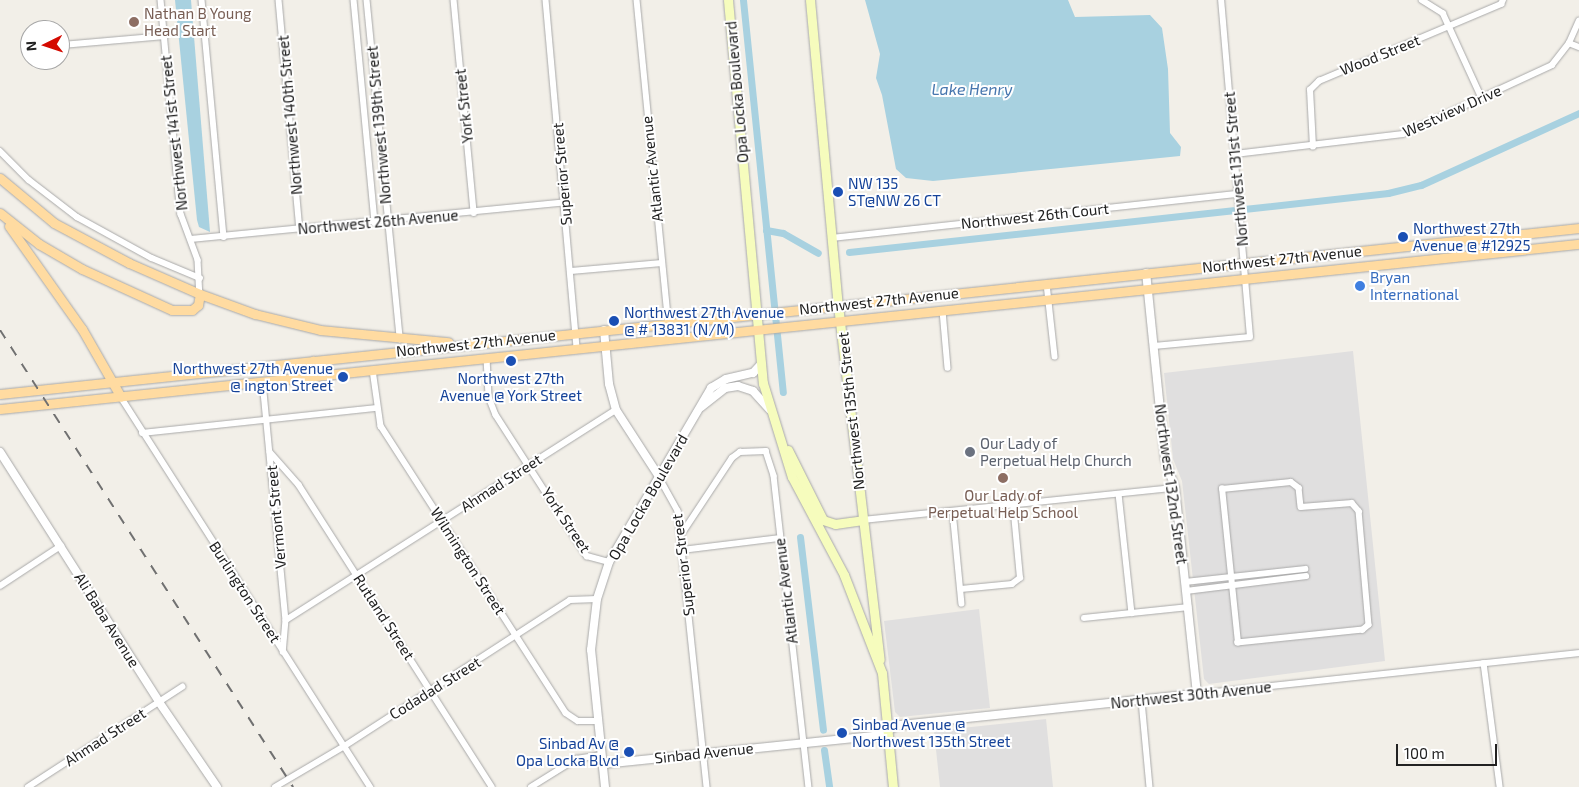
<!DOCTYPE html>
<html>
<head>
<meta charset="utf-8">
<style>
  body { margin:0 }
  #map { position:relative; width:1579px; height:787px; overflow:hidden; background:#f2efe8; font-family:"Exo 2",sans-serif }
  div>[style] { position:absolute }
  .residential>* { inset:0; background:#e0dfdf }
  .water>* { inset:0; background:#a8d1e0 }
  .canal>* { height:7px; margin:-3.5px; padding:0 3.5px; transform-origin:3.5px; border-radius:3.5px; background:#a8d1e0 }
  .roads { filter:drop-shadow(0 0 1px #a9a9a9) drop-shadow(0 0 1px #a9a9a9) }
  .minor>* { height:5.5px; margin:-2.75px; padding:0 2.75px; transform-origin:2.75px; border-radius:2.75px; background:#fff }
  .tertiary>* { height:8px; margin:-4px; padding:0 4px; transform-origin:4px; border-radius:4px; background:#fff }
  .secondary>* { height:9px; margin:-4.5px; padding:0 4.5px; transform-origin:4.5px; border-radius:4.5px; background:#f6fcbd }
  .primary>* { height:9px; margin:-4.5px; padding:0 4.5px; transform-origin:4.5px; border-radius:4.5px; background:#ffdba1 }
  .rail>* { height:2px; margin-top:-1px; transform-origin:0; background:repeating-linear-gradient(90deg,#707070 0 10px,transparent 0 20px) }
  .dots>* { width:14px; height:14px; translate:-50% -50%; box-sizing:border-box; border:2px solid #fff; border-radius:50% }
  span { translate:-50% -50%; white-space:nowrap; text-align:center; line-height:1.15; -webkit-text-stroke:4px #fff; paint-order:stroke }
  .education-label { font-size:15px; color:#785e54 }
  .left { translate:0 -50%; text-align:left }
  .street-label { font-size:15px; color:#222 }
  .transit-label { font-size:15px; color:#164399 }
  .right { translate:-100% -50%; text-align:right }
  .shop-label { font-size:15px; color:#366cbe }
  .worship-label { font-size:15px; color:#5b616d }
  .water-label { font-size:16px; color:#4776ae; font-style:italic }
  .north { position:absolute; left:20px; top:20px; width:50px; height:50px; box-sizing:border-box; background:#fff; border:1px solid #a7a7a7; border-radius:50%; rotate:266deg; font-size:14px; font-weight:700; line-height:20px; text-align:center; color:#222 }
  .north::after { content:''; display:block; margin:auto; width:18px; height:22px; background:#d40a00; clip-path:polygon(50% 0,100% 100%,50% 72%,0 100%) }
  .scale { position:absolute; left:1396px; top:744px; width:101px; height:22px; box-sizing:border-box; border:2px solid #222; border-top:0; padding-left:6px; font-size:15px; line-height:18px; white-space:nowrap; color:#222; -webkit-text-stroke:4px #fff; paint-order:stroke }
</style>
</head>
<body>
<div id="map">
  <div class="residential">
    <div style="clip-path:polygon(1353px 351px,1385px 661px,1209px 684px,1204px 679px,1182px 481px,1173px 459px,1164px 373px)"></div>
    <div style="clip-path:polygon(979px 609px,990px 708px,900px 717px,895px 712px,884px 621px)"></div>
    <div style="clip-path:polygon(1046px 719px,1053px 787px,940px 787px,934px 731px)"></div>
  </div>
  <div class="water">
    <div style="clip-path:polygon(175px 0,191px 0,210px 232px,199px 227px,197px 220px)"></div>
    <div style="clip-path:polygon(865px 0,1068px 0,1075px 17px,1150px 15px,1162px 28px,1168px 69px,1170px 133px,1181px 147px,1180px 156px,933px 181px,906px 178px,896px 169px,882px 95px,876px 78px,880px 54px)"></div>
  </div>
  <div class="canal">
    <div style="left:743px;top:0;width:394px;rotate:84.2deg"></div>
    <div style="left:1244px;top:209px;width:145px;rotate:-6.3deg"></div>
    <div style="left:1388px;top:193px;width:34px;rotate:-14deg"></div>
    <div style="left:1421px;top:185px;width:174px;rotate:-24.5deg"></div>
    <div style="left:766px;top:230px;width:17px;rotate:10deg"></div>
    <div style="left:783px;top:233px;width:40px;rotate:29.7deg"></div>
    <div style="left:849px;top:252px;width:386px;rotate:-6.2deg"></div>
    <div style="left:800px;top:537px;width:194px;rotate:83.2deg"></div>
    <div style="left:824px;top:750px;width:37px;rotate:82deg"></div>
  </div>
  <div class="roads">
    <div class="minor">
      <div style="left:161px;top:0;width:215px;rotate:84.7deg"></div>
      <div style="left:181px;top:214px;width:49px;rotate:69.7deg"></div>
      <div style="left:198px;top:260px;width:34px;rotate:87deg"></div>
      <div style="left:202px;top:0;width:238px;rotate:84.7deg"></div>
      <div style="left:279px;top:0;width:230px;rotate:84.8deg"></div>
      <div style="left:354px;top:0;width:224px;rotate:84.6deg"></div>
      <div style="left:367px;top:0;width:341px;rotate:84.4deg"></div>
      <div style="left:454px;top:0;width:214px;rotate:84.6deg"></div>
      <div style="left:546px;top:0;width:349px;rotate:84.9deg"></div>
      <div style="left:637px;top:0;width:341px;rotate:84.4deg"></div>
      <div style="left:1422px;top:0;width:25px;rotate:32deg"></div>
      <div style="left:1443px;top:13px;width:94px;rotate:65.4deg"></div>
      <div style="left:1569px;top:43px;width:11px;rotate:22deg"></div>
      <div style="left:62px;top:45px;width:103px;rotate:-5deg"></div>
      <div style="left:1313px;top:147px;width:57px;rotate:-93deg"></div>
      <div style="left:1310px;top:90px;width:13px;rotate:-45deg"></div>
      <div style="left:1319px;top:81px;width:198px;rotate:-22.9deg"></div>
      <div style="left:1501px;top:4px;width:4px;rotate:-63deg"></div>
      <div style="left:0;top:151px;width:41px;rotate:45deg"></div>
      <div style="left:29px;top:180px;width:61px;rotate:37.6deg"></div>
      <div style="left:77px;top:217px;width:85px;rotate:28.7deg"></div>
      <div style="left:152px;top:258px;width:52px;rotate:22.6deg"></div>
      <div style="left:1235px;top:154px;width:169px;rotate:-6.8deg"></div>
      <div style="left:1403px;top:134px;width:164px;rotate:-24.8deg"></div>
      <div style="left:1552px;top:65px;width:28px;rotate:-52deg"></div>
      <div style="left:1569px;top:43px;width:24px;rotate:-66deg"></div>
      <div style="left:832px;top:238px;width:408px;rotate:-6.2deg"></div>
      <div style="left:191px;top:239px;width:376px;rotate:-5.6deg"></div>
      <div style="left:571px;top:271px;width:91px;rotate:-5deg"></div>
      <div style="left:1047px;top:284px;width:73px;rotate:83.7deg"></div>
      <div style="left:943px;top:311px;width:57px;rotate:85deg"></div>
      <div style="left:1154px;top:346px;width:96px;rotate:-5.4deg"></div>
      <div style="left:1250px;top:337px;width:338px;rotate:-94.9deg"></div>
      <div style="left:487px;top:358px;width:39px;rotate:87deg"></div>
      <div style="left:489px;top:397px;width:19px;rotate:69deg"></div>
      <div style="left:496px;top:415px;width:168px;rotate:57.2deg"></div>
      <div style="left:587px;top:556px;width:23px;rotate:15deg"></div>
      <div style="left:373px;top:370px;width:57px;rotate:81.9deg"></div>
      <div style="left:381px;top:426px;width:341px;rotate:57.2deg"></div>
      <div style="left:566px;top:713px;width:14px;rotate:34deg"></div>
      <div style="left:578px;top:721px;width:20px"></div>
      <div style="left:263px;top:382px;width:239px;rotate:84.5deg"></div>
      <div style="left:286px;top:620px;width:32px;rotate:95deg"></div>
      <div style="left:121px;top:397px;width:463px;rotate:57.4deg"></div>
      <div style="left:142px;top:433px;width:236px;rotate:-6.1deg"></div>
      <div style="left:270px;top:452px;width:44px;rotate:48.7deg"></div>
      <div style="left:299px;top:485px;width:358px;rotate:57.4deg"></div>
      <div style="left:658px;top:475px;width:41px;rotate:60.9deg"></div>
      <div style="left:678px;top:511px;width:278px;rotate:84deg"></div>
      <div style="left:1291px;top:482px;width:10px;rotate:37deg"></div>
      <div style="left:1299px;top:488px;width:19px;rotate:84deg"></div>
      <div style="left:1301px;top:507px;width:51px;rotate:-4.5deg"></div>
      <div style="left:1352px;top:503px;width:11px;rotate:49deg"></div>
      <div style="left:1359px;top:511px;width:114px;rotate:85deg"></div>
      <div style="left:1369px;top:625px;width:8px;rotate:140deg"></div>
      <div style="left:1363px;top:630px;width:126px;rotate:174.1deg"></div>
      <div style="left:1238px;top:643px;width:155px;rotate:-95.9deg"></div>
      <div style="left:1222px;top:489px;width:69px;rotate:-5.8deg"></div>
      <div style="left:1119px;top:494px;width:120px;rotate:83.8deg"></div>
      <div style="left:953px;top:511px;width:93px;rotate:84.5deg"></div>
      <div style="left:863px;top:520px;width:314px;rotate:-5.9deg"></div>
      <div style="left:681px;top:535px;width:92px;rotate:-56.5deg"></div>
      <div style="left:732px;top:458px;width:10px;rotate:-37deg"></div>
      <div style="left:740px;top:452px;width:26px;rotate:-2deg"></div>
      <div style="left:766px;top:451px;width:26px;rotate:72deg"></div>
      <div style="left:774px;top:476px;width:313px;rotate:83.6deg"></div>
      <div style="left:682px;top:550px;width:99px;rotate:-7deg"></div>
      <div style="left:1185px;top:582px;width:121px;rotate:-6.2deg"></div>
      <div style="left:0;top:586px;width:73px;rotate:-33.3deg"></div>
      <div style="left:961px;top:589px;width:51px;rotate:-5.6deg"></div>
      <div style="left:1012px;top:584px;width:10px;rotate:-37deg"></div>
      <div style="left:1020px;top:578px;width:74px;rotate:-95.4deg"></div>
      <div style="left:1186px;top:591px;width:121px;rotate:-7.1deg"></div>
      <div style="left:1084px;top:618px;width:105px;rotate:-6deg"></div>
      <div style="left:286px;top:620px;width:391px;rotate:-32.5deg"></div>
      <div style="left:1484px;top:663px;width:125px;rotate:82.6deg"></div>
      <div style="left:1197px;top:694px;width:384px;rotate:-6.1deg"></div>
      <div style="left:1142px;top:701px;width:86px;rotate:84.7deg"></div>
      <div style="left:28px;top:787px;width:184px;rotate:-33deg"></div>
      <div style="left:275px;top:787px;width:79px;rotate:-30.5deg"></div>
      <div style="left:343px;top:747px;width:270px;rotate:-32.9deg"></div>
      <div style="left:570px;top:600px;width:27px;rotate:-2deg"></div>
      <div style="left:531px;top:787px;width:53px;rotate:-31.9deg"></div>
      <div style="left:576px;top:759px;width:26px;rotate:-9deg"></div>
    </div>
    <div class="tertiary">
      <div style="left:604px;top:330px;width:54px;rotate:84.7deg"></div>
      <div style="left:609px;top:384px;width:27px;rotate:75deg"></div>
      <div style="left:616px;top:410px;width:77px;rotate:57.1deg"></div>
      <div style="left:701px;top:407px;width:31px;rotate:-38deg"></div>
      <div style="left:725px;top:388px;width:13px;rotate:-9deg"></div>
      <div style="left:738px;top:386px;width:16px;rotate:18deg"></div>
      <div style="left:753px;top:391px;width:25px;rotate:48deg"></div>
      <div style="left:0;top:452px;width:296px;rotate:57.5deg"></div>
      <div style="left:159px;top:702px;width:103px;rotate:55.7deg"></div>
      <div style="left:603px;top:764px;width:272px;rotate:-5.9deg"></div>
      <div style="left:874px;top:736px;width:28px;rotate:-23deg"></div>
      <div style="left:900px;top:725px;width:299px;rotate:-6deg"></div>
      <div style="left:1197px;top:694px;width:207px;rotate:-96.1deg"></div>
      <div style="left:1175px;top:488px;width:31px;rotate:-109deg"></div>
      <div style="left:1165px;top:459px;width:187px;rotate:-95.8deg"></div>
      <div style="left:605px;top:787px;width:138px;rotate:-95.8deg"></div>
      <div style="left:591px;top:650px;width:51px;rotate:-83.3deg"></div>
      <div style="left:597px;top:599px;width:39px;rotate:-72deg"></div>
      <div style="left:609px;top:562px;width:202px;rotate:-59.6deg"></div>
      <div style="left:711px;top:388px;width:17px;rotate:-31deg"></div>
      <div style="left:726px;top:379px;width:28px;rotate:-13deg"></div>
      <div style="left:753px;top:373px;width:12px;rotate:-48deg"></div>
    </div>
    <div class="secondary">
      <div style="left:728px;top:0;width:385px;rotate:84.8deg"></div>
      <div style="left:763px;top:383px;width:98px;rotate:72.9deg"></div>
      <div style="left:792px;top:477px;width:111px;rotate:62deg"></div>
      <div style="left:844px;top:575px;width:105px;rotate:68.8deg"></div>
      <div style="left:882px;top:673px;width:115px;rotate:84.5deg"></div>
      <div style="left:810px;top:0;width:306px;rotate:84.8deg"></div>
      <div style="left:838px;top:305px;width:357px;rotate:83.3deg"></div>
      <div style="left:788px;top:450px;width:78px;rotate:63.4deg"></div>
      <div style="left:823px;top:520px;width:13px;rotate:18deg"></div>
      <div style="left:835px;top:524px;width:28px;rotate:-8deg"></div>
    </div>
    <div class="primary">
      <div style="left:0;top:178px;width:70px;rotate:39.8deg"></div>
      <div style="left:54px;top:223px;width:85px;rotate:28.1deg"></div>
      <div style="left:129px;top:263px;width:77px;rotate:23.6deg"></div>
      <div style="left:200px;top:294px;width:59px;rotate:20deg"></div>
      <div style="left:255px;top:314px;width:67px;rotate:13.8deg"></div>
      <div style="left:320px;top:330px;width:129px;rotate:5.4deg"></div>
      <div style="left:0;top:213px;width:50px;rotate:38.5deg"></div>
      <div style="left:39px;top:244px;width:50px;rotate:30.2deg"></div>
      <div style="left:82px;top:269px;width:99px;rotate:24.5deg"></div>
      <div style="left:172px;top:310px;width:20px"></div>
      <div style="left:192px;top:310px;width:8px;rotate:-40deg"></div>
      <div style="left:198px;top:305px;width:11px;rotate:-80deg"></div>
      <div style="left:9px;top:226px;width:126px;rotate:54.7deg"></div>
      <div style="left:82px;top:329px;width:78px;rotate:60.2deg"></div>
      <div style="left:296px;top:376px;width:16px;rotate:-30deg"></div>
      <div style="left:310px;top:368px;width:8px;rotate:-67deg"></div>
      <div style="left:0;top:394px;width:1588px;rotate:-6deg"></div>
      <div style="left:0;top:409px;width:1588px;rotate:-5.97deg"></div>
    </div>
  </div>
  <div class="rail">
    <div style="left:0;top:330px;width:543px;rotate:57.33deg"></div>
  </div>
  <div class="dots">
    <div style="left:134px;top:22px;background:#8d6e63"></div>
    <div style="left:838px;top:192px;background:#1a4fb4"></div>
    <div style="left:1403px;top:237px;background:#1a4fb4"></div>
    <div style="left:1360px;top:286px;background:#3f7fe0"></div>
    <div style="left:614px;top:321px;background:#1a4fb4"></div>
    <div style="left:511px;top:361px;background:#1a4fb4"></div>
    <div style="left:343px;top:377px;background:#1a4fb4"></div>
    <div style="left:970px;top:452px;background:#6b7280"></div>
    <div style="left:1003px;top:478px;background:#8d6e63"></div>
    <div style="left:842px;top:733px;background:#1a4fb4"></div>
    <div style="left:629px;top:752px;background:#1a4fb4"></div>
  </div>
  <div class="education-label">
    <span class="left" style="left:144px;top:22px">Nathan B Young<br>Head Start</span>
    <span style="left:1003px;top:504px">Our Lady of<br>Perpetual Help School</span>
  </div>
  <div class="street-label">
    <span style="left:1380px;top:55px;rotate:-22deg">Wood Street</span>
    <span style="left:737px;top:92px;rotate:-95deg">Opa Locka Boulevard</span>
    <span style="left:464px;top:106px;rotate:-96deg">York Street</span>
    <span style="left:1452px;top:111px;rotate:-24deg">Westview Drive</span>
    <span style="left:290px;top:115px;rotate:-95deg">Northwest 140th Street</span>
    <span style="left:379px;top:125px;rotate:-95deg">Northwest 139th Street</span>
    <span style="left:174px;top:133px;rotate:-96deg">Northwest 141st Street</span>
    <span style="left:652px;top:169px;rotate:-96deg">Atlantic Avenue</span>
    <span style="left:1236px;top:169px;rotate:-95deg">Northwest 131st Street</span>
    <span style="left:562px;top:174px;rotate:-95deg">Superior Street</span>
    <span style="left:1035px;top:216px;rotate:-6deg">Northwest 26th Court</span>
    <span style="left:378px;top:222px;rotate:-5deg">Northwest 26th Avenue</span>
    <span style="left:1282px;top:259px;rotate:-6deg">Northwest 27th Avenue</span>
    <span style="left:879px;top:301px;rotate:-6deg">Northwest 27th Avenue</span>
    <span style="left:476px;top:343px;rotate:-6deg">Northwest 27th Avenue</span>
    <span style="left:851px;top:411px;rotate:-96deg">Northwest 135th Street</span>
    <span style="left:501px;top:483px;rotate:-33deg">Ahmad Street</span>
    <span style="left:1171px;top:484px;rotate:82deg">Northwest 132nd Street</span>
    <span style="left:648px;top:497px;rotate:-60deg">Opa Locka Boulevard</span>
    <span style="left:276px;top:517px;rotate:-95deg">Vermont Street</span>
    <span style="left:566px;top:520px;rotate:56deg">York Street</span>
    <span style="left:468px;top:561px;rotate:57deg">Wilmington Street</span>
    <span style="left:683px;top:565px;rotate:-97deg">Superior Street</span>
    <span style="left:786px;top:591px;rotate:-97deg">Atlantic Avenue</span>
    <span style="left:245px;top:592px;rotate:57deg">Burlington Street</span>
    <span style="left:384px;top:617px;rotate:57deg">Rutland Street</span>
    <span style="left:107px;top:620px;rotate:58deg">Ali Baba Avenue</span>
    <span style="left:435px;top:688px;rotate:-32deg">Codadad Street</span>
    <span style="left:1191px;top:695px;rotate:-6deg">Northwest 30th Avenue</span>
    <span style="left:105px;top:737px;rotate:-33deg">Ahmad Street</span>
    <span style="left:704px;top:753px;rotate:-6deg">Sinbad Avenue</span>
  </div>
  <div class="transit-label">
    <span class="left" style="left:848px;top:192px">NW 135<br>ST@NW 26 CT</span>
    <span class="left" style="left:1413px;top:237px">Northwest 27th<br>Avenue @ #12925</span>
    <span class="left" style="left:624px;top:321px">Northwest 27th Avenue<br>@ # 13831 (N/M)</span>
    <span class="right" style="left:333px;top:377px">Northwest 27th Avenue<br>@ ington Street</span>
    <span style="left:511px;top:387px">Northwest 27th<br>Avenue @ York Street</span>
    <span class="left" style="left:852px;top:733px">Sinbad Avenue @<br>Northwest 135th Street</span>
    <span class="right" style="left:619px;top:752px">Sinbad Av @<br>Opa Locka Blvd</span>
  </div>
  <div class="shop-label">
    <span class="left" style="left:1370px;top:286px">Bryan<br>International</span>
  </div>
  <div class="worship-label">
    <span class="left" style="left:980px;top:452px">Our Lady of<br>Perpetual Help Church</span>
  </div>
  <div class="water-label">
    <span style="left:972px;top:89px">Lake Henry</span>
  </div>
  <div class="north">N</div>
  <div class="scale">100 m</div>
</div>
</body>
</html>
